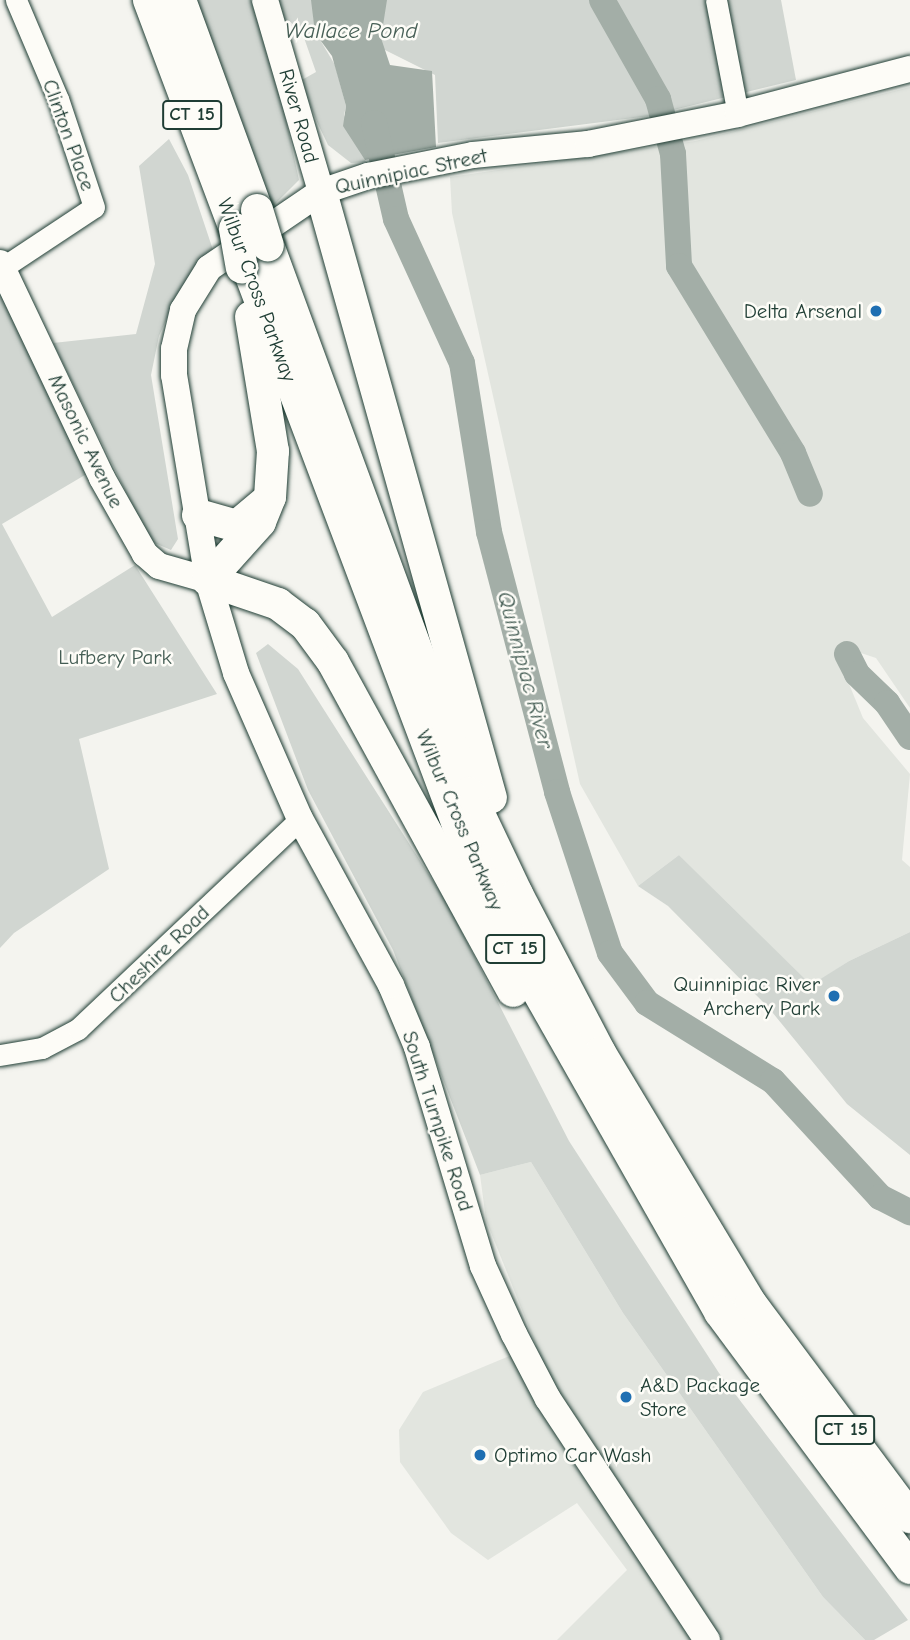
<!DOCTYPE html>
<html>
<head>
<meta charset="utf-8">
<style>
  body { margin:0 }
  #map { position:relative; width:910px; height:1640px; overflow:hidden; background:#f4f4ef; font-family:"Comic Neue",sans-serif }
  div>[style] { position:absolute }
  .built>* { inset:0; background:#e2e5df }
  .green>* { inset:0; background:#d1d6d1 }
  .water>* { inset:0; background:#a3aea7 }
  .river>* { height:26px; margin:-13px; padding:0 13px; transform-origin:13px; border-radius:13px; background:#a3aea7 }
  .roads { filter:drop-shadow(0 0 2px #1f3d34) drop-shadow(0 0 2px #1f3d34) }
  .minor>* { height:21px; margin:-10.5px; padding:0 10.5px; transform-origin:10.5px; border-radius:10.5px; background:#fdfcf7 }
  .major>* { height:26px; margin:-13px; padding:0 13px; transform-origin:13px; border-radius:13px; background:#fdfcf7 }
  .highway>* { height:32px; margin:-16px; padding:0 16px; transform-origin:16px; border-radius:16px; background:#fdfcf7 }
  .bridges { filter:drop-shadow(0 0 2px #1f3d34) drop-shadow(0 0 2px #1f3d34) }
  .highway-bridge>* { height:32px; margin:-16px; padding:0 16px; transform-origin:16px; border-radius:16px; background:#fdfcf7 }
  .dots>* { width:19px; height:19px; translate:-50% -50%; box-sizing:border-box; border:4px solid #fdfcf7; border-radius:50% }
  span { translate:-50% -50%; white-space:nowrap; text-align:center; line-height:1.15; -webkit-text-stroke:5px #fdfcf7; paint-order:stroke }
  .shield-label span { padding:2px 5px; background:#fdfcf7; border:2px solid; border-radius:5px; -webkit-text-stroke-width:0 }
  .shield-label { font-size:19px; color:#1f3d34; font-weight:700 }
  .street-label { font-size:21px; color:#1f3d34 }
  .poi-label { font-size:21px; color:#1f3d34 }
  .right { translate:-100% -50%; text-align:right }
  .left { translate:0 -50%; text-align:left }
  .park-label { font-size:21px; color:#435c53 }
  .water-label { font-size:23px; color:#475f56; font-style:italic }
</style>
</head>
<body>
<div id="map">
  <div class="built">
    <div style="clip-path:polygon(910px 87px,910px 708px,876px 658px,855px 651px,838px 657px,863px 718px,910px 774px,902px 860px,910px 867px,910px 932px,849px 961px,811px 986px,679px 855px,638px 886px,580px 784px,452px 213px,450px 177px,695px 141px)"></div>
    <div style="clip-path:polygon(531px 1162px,623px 1313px,823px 1597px,865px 1640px,557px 1640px,627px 1570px,577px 1503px,488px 1560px,451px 1533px,400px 1462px,399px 1430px,423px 1392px,536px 1345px,486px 1220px,480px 1175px)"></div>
  </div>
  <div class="green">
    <div style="clip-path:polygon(197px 0,252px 0,275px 70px,299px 180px,271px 208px)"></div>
    <div style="clip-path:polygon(275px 0,781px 0,796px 80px,649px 116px,438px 143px,435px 75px,313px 14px,316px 33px,335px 65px,346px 106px,344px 115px,366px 162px,351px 163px,328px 145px,318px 124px,300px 81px,316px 72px,302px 32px,289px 21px,282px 23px)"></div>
    <div style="clip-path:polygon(169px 139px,188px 175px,213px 250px,177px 295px,159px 336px,151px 375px,178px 539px,171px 550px,150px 541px,53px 343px,136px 334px,155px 264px,139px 166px)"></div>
    <div style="clip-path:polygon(0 280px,90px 472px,2px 524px,52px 617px,135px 565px,217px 694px,79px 739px,109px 869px,14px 933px,0 948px)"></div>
    <div style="clip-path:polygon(268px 644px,298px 669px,447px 903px,569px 1141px,719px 1373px,908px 1620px,874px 1640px,865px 1640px,823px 1597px,623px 1313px,531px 1162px,480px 1175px,393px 950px,308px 790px,256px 653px)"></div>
    <div style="clip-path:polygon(679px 855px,811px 985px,849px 961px,910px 932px,910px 1155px,847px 1104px,768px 1007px,668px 906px,638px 886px)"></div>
  </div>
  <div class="water">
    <div style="clip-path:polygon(311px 0,387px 0,381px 38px,390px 65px,432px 71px,436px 147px,365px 160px,343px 126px,346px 106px,332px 56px,315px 33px)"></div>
  </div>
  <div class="river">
    <div style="left:602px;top:0;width:114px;rotate:60.5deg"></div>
    <div style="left:658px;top:99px;width:57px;rotate:74.7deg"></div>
    <div style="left:673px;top:154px;width:112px;rotate:86.9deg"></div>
    <div style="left:679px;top:266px;width:219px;rotate:58.6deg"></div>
    <div style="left:793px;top:453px;width:44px;rotate:67.5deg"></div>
    <div style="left:374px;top:123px;width:98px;rotate:77.1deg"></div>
    <div style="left:396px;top:219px;width:158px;rotate:65.4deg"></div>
    <div style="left:462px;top:363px;width:171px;rotate:80.9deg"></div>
    <div style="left:489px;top:532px;width:269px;rotate:75.3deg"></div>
    <div style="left:557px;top:792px;width:169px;rotate:71.8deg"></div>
    <div style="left:610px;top:953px;width:62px;rotate:53.5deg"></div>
    <div style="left:647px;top:1003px;width:148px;rotate:31.8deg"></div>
    <div style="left:773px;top:1081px;width:158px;rotate:47.3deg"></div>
    <div style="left:880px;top:1197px;width:34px;rotate:27deg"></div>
    <div style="left:847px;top:654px;width:22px;rotate:63deg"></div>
    <div style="left:857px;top:674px;width:42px;rotate:44deg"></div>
    <div style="left:887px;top:703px;width:41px;rotate:55.9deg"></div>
  </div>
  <div class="roads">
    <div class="minor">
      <div style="left:716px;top:0;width:116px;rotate:79.1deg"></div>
      <div style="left:2px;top:268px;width:110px;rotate:-33.5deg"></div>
      <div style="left:94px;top:207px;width:114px;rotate:-108.4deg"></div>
      <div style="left:58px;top:99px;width:108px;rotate:-113deg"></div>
      <div style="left:0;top:1055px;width:43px;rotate:-9.5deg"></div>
      <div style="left:42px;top:1048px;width:41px;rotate:-27.8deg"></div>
      <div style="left:78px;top:1029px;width:306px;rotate:-43.4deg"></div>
    </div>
    <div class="major">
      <div style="left:265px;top:0;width:200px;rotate:73.7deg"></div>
      <div style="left:0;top:263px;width:238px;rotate:64.6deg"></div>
      <div style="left:102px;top:478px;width:87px;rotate:60.5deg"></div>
      <div style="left:145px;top:554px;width:18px;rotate:41deg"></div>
      <div style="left:159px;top:566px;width:51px;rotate:15.9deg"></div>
      <div style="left:707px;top:1640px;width:289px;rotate:-123.4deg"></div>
      <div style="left:548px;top:1399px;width:73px;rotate:-117.6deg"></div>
      <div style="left:514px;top:1334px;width:75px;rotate:-114.5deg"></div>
      <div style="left:483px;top:1266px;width:229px;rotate:-106.8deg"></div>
      <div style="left:417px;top:1047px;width:67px;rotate:-112.8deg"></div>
      <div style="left:391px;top:985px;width:189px;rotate:-118.7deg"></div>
      <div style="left:300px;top:819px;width:159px;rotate:-113.7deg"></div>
      <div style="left:236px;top:673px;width:97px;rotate:-106.8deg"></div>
      <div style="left:208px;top:580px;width:208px;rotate:-99.4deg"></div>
      <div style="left:174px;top:375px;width:26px;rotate:-90deg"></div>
      <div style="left:174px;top:349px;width:40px;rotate:-77deg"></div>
      <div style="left:183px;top:310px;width:49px;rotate:-58.2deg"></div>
      <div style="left:209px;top:268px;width:135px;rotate:-34.2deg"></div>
      <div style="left:321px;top:192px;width:50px;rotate:-18.8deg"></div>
      <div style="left:368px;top:176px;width:107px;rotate:-11.3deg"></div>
      <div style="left:473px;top:155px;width:116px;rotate:-5.5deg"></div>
      <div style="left:588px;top:144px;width:153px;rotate:-11.3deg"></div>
      <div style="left:738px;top:114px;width:178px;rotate:-14.7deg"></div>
    </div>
    <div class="highway">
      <div style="left:149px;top:0;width:245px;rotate:69.4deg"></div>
      <div style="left:180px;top:0;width:224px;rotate:69.9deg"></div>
      <div style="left:321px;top:192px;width:629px;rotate:74.33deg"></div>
      <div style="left:268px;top:245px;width:584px;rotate:69.86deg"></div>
      <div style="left:469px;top:793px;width:112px;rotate:64.6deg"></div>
      <div style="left:517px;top:894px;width:179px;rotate:62.4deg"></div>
      <div style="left:600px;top:1053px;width:293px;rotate:59deg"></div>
      <div style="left:751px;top:1304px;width:266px;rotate:53.3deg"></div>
      <div style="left:247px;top:265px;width:598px;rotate:69.35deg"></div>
      <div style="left:458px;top:825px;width:154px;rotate:65.1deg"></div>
      <div style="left:523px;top:965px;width:399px;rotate:60.4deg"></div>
      <div style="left:720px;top:1312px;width:319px;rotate:53.4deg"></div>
      <div style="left:251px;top:317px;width:136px;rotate:80.7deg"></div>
      <div style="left:273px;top:451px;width:46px;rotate:93.7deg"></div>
      <div style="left:270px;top:497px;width:27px;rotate:112deg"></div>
      <div style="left:260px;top:522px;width:78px;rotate:131.9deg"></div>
      <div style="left:208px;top:580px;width:74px;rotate:18.9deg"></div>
      <div style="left:278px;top:604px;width:34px;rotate:37deg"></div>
      <div style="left:305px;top:624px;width:47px;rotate:53.6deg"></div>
      <div style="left:333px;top:662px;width:375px;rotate:61.3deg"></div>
      <div style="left:198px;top:515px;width:41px;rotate:15.8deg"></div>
      <div style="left:237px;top:526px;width:35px;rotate:-40deg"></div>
    </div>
  </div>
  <div class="bridges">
    <div class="highway-bridge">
      <div style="left:257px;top:210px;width:37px;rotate:73deg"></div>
      <div style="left:235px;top:229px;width:39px;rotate:80deg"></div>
    </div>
  </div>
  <div class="dots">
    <div style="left:876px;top:311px;background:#1f6fb2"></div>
    <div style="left:834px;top:996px;background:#1f6fb2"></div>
    <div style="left:626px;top:1397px;background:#1f6fb2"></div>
    <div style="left:480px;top:1455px;background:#1f6fb2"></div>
  </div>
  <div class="shield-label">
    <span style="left:192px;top:115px">CT 15</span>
    <span style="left:515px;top:949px">CT 15</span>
    <span style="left:845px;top:1430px">CT 15</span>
  </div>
  <div class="street-label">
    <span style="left:299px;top:116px;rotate:74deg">River Road</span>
    <span style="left:69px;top:135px;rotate:70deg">Clinton Place</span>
    <span style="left:411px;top:171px;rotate:-12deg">Quinnipiac Street</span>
    <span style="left:257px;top:290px;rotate:70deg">Wilbur Cross Parkway</span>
    <span style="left:86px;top:441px;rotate:64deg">Masonic Avenue</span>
    <span style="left:460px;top:820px;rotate:67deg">Wilbur Cross Parkway</span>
    <span style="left:159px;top:954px;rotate:-44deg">Cheshire Road</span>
    <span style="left:438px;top:1121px;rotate:72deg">South Turnpike Road</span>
  </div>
  <div class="poi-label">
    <span class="right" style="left:862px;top:311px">Delta Arsenal</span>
    <span class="right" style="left:820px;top:996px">Quinnipiac River<br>Archery Park</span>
    <span class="left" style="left:640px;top:1397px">A&amp;D Package<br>Store</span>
    <span class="left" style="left:494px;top:1455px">Optimo Car Wash</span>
  </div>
  <div class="park-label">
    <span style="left:115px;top:657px">Lufbery Park</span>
  </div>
  <div class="water-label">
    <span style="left:351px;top:31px">Wallace Pond</span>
    <span style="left:525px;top:670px;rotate:75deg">Quinnipiac River</span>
  </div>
</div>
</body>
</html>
